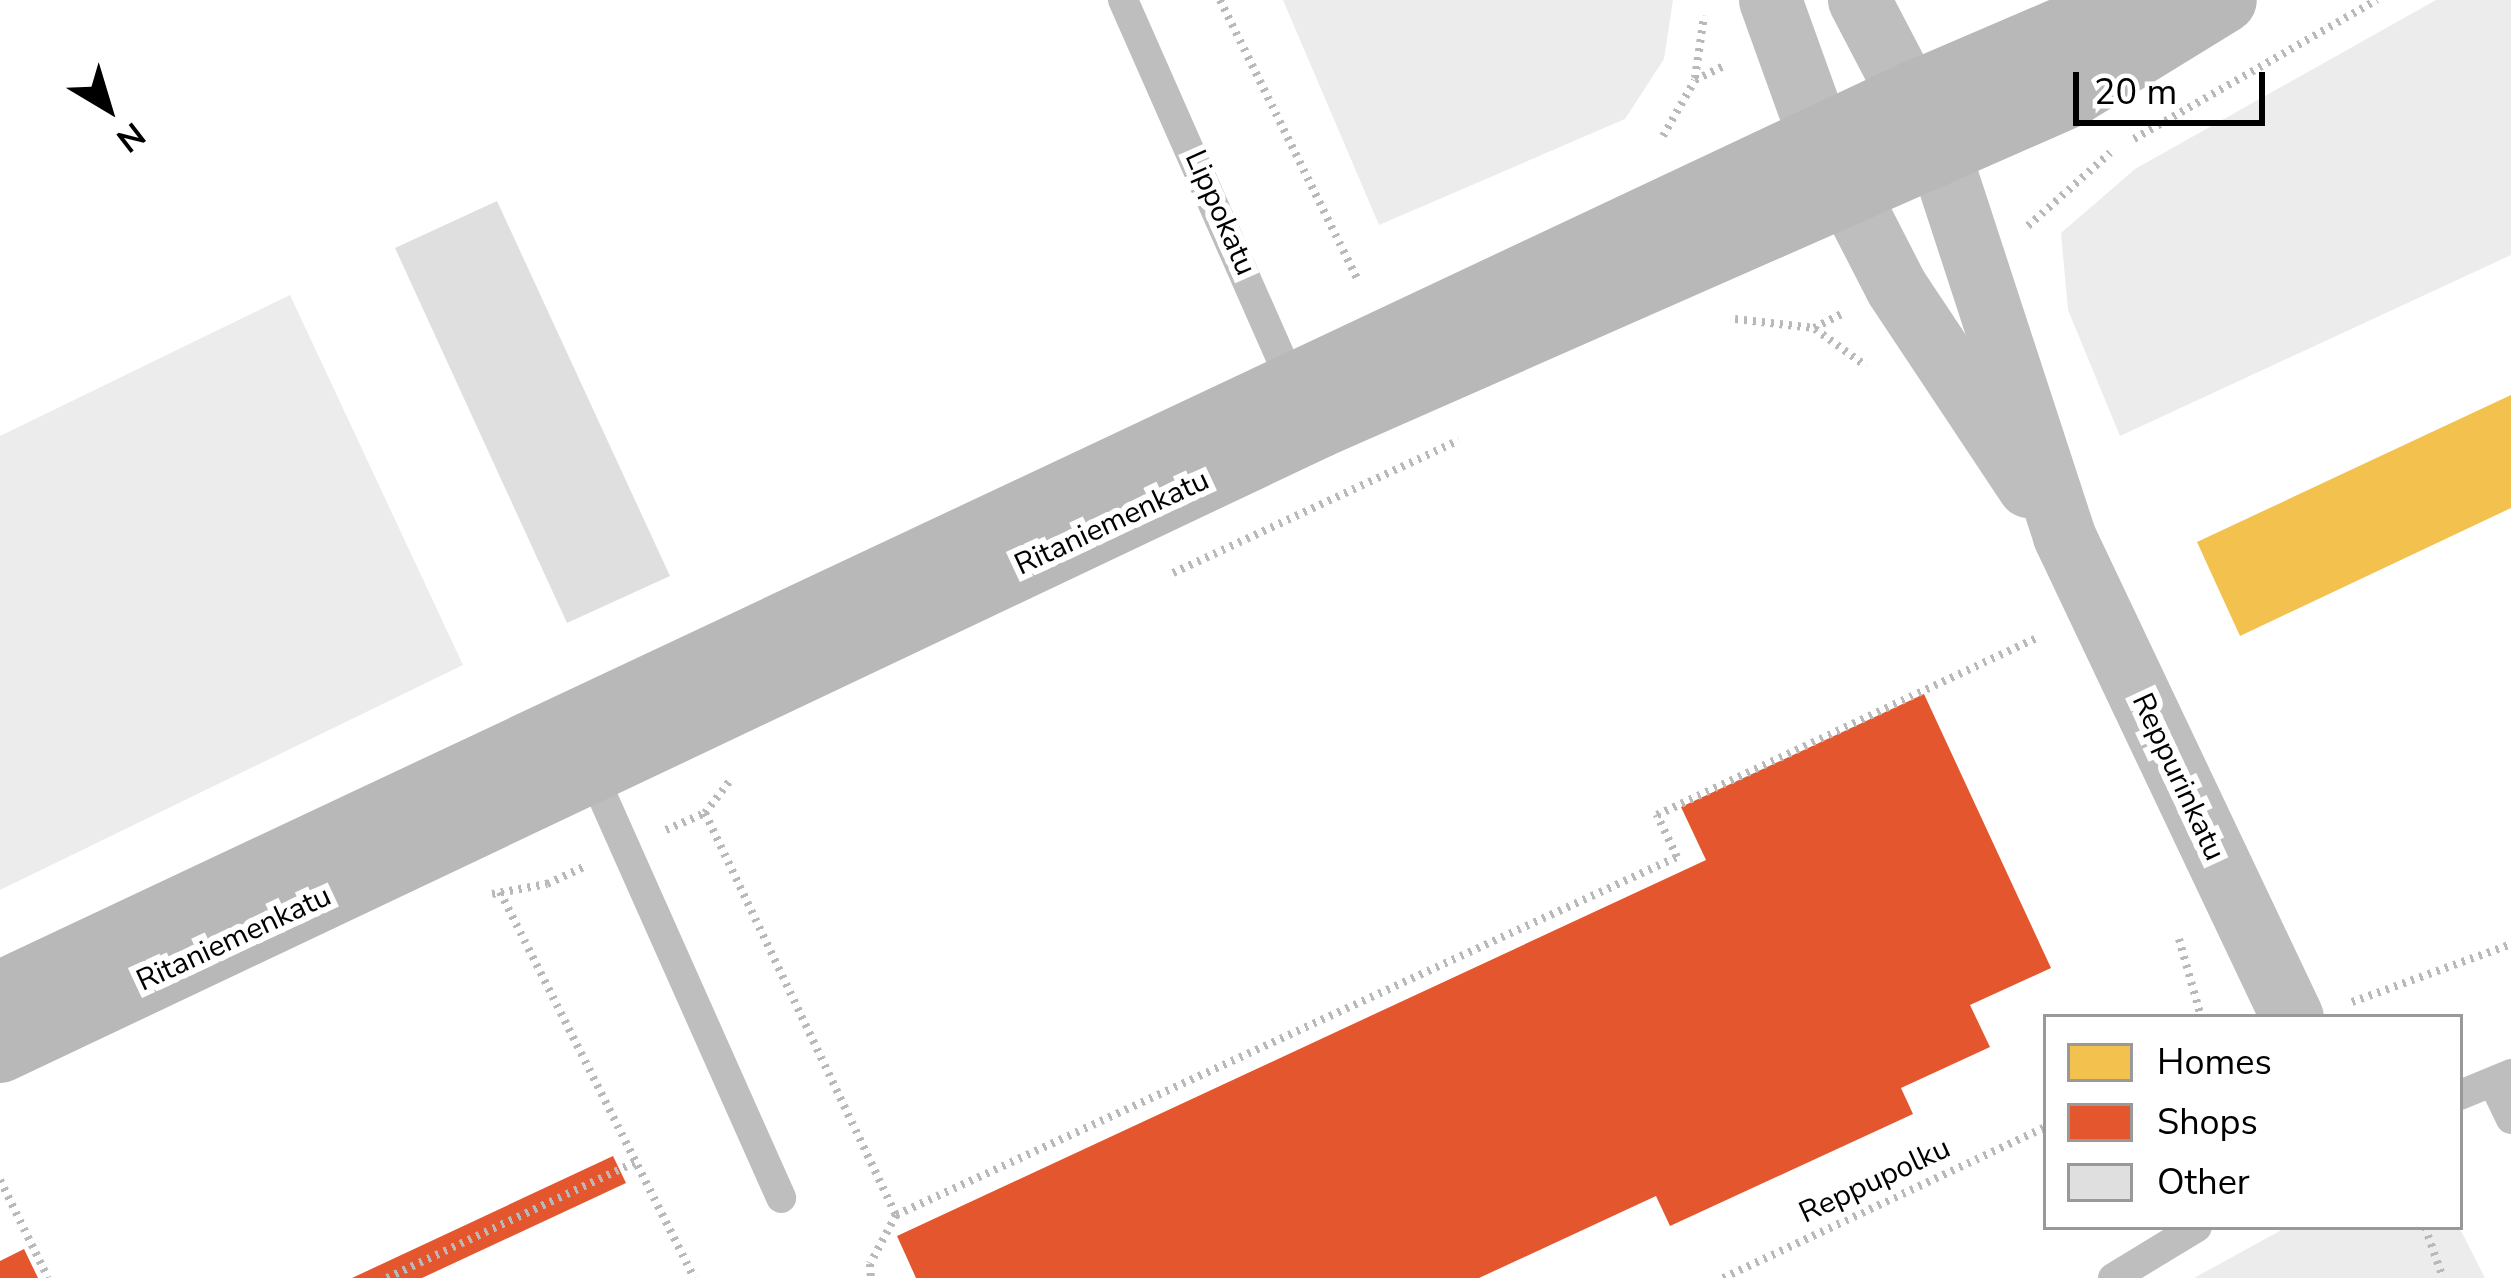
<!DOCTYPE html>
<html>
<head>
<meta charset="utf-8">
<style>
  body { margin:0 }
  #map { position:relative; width:2511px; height:1278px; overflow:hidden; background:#fff; font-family:"Nunito Sans",sans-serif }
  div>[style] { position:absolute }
  .green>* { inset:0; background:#ececec }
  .homes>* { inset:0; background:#f2c14e }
  .shops>* { inset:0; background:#e4572e }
  .building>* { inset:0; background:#dfdfdf }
  .path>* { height:8px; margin-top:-4px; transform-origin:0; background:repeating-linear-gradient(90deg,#b9b9b9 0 3px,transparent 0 9px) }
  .lane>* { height:30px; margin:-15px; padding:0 15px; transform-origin:15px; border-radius:15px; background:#bebebe }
  .street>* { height:63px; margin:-31.5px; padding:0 31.5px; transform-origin:31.5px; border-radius:31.5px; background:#bebebe }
  .secondary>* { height:66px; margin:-33px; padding:0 33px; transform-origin:33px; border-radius:33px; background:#b8b8b8 }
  span { translate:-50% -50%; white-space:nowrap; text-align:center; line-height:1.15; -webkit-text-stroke:12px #fff; paint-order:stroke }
  .street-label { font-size:30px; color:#000 }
  .legend { position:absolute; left:2043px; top:1014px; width:420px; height:216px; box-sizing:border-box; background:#fff; border:3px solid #999; margin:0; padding:15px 21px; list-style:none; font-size:36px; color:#000 }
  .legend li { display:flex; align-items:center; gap:24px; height:60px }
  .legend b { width:60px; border:3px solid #999 }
  .north { position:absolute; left:48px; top:48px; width:120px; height:120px; -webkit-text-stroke:9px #fff; paint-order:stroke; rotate:142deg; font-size:33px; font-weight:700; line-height:48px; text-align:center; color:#000 }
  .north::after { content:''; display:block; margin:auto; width:42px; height:54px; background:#000; clip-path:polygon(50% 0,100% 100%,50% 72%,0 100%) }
  .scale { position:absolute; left:2073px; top:72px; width:192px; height:54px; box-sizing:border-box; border:6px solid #000; border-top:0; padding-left:15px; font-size:36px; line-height:42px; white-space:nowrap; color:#000; -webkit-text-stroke:9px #fff; paint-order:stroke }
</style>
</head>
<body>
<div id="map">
  <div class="green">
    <div style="clip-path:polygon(1283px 0,1673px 0,1664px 59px,1625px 119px,1379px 225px)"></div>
    <div style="clip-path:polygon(2436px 0,2511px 0,2511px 255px,2120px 436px,2068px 310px,2061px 233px,2135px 169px)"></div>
    <div style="clip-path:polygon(290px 295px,463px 665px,0 890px,0 436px)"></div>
    <div style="clip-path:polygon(2287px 1227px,2459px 1227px,2485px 1278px,2194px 1278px)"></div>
  </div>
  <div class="homes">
    <div style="clip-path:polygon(2511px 395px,2511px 508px,2240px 636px,2197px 542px)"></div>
  </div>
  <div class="shops">
    <div style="clip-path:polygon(1924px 694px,2051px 968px,1970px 1005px,1990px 1047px,1901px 1088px,1913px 1114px,1670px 1226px,1656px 1196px,1479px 1278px,916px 1278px,897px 1236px,1706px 860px,1681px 807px)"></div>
    <div style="clip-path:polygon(613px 1156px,626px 1183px,422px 1278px,352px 1278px)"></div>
    <div style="clip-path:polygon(24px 1249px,38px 1278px,0 1278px,0 1261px)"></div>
  </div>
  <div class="building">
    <div style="clip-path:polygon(497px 201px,670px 576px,567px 623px,395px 248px)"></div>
  </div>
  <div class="path">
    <div style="left:1220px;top:0;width:314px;rotate:63.8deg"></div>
    <div style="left:1695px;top:78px;width:63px;rotate:-81.7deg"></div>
    <div style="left:1663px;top:136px;width:64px;rotate:-60.3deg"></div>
    <div style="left:1695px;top:80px;width:34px;rotate:-26deg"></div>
    <div style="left:2134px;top:139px;width:280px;rotate:-29.8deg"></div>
    <div style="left:2028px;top:226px;width:110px;rotate:-41.7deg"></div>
    <div style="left:1735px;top:319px;width:80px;rotate:6.5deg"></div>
    <div style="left:1814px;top:328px;width:30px;rotate:-27deg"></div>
    <div style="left:1815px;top:329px;width:63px;rotate:36deg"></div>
    <div style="left:1173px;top:573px;width:315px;rotate:-24.9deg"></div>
    <div style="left:705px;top:813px;width:445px;rotate:64.6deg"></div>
    <div style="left:896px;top:1215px;width:55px;rotate:118deg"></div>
    <div style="left:870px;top:1264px;width:14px;rotate:86deg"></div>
    <div style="left:666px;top:830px;width:43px;rotate:-23.6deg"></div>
    <div style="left:705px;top:813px;width:44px;rotate:-52.4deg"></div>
    <div style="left:500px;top:892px;width:432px;rotate:63.3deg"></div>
    <div style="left:492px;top:894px;width:56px;rotate:-10.3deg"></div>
    <div style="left:547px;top:884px;width:43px;rotate:-24.8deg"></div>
    <div style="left:2179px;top:939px;width:81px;rotate:74.2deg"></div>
    <div style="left:2352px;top:1002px;width:169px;rotate:-20deg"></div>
    <div style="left:0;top:1180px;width:109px;rotate:63.9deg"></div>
    <div style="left:896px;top:1215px;width:859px;rotate:-24.63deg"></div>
    <div style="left:1677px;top:857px;width:47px;rotate:-115.5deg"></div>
    <div style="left:1657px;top:815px;width:421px;rotate:-25deg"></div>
    <div style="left:2425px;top:1227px;width:54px;rotate:70.6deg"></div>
    <div style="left:387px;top:1278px;width:277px;rotate:-25deg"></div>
    <div style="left:1723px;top:1278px;width:357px;rotate:-25.1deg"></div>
  </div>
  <div class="lane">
    <div style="left:1123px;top:0;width:426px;rotate:66.2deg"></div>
    <div style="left:588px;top:764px;width:475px;rotate:66deg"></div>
    <div style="left:2493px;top:1082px;width:41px;rotate:64.1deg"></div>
    <div style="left:2460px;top:1095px;width:55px;rotate:-22.4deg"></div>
    <div style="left:2113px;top:1278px;width:98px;rotate:-31.3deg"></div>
  </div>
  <div class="street">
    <div style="left:1770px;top:0;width:148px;rotate:70.2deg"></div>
    <div style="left:1820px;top:139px;width:166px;rotate:62.8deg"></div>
    <div style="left:1896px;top:287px;width:239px;rotate:56.4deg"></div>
    <div style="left:1859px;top:0;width:173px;rotate:62.4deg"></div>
    <div style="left:1939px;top:153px;width:403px;rotate:71.9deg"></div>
    <div style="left:2064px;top:536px;width:532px;rotate:64.64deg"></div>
  </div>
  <div class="secondary">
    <div style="left:0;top:994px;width:2110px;rotate:-25.19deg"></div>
    <div style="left:1909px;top:96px;width:244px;rotate:-23.2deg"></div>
    <div style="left:0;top:1050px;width:1460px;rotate:-25.35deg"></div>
    <div style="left:1319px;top:425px;width:824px;rotate:-23.76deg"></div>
    <div style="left:2073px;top:93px;width:177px;rotate:-31.6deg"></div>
  </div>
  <div class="street-label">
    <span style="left:1220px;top:213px;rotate:66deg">Lippokatu</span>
    <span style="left:1112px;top:523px;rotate:-25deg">Ritaniemenkatu</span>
    <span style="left:2178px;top:777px;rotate:65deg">Reppurinkatu</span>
    <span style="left:234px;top:939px;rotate:-25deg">Ritaniemenkatu</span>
    <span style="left:1875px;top:1181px;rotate:-25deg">Reppupolku</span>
  </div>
  <ul class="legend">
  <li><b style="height:33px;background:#f2c14e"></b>Homes</li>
  <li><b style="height:33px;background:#e4572e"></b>Shops</li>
  <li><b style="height:33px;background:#dfdfdf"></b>Other</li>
  </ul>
  <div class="north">N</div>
  <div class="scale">20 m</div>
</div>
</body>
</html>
